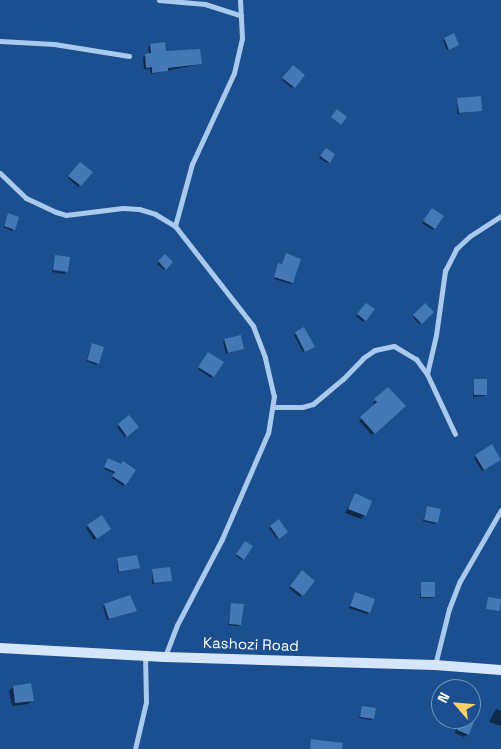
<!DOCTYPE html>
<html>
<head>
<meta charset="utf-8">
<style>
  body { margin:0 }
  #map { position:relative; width:501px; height:749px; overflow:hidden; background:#1b4f8f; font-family:"Space Grotesk",sans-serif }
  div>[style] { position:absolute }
  .shadow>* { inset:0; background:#0007 }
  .building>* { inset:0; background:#4478b7 }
  .street>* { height:5px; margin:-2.5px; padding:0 2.5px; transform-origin:2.5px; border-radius:2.5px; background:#a9c9ee }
  .secondary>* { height:10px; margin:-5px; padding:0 5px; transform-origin:5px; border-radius:5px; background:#d6e6fa }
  span { translate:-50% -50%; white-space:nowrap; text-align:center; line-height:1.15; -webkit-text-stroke:4px #1b4f8f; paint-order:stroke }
  .street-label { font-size:15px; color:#fff }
  .north { position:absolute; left:431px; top:679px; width:50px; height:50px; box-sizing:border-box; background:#1b4f8f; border:1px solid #7695bc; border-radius:50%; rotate:297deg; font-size:14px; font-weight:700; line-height:20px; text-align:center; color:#fff }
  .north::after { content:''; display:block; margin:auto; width:18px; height:22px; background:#ffd166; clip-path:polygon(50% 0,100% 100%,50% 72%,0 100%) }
</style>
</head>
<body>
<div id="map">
  <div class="shadow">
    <div style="clip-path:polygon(445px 39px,458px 45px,447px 50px,443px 40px)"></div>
    <div style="clip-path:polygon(150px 45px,165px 52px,201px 64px,151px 74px,150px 69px,144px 69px,143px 57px,149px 54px,148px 47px)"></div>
    <div style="clip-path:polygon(293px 67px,303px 75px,292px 88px,282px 80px)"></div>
    <div style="clip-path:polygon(458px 99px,480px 110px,457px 114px)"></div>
    <div style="clip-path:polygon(324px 151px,329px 162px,327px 163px,319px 158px)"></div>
    <div style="clip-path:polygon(81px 164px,91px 173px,78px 187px,68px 178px)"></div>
    <div style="clip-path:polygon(431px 211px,434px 228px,433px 230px,422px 223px)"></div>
    <div style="clip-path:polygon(8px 214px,14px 229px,12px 231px,3px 227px)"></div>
    <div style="clip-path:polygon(286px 255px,292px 282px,291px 284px,274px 279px,277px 266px,281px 265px)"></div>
    <div style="clip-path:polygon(56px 256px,68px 258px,65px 274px,52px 272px)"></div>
    <div style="clip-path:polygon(165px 256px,172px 262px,164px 270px,157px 264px)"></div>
    <div style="clip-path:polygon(367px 304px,373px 310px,363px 322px,356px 316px)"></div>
    <div style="clip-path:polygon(425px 305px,432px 312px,419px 324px,413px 317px)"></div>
    <div style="clip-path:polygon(304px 329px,312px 348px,303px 352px,294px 335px)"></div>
    <div style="clip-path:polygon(225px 340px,243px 349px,226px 354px,223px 341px)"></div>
    <div style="clip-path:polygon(92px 344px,98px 363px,96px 365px,86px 361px)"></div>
    <div style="clip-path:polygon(207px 355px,222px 363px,211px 378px,198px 369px)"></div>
    <div style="clip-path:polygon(475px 380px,485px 395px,484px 396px,473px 397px)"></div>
    <div style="clip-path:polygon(388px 388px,404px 406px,372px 435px,359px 421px,375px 405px,373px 403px)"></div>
    <div style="clip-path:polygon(129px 417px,137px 427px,125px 437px,117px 427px)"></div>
    <div style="clip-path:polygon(492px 446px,500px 459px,482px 471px,474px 458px)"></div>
    <div style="clip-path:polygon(107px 462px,134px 471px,123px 486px,112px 478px,115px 474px,104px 469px)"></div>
    <div style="clip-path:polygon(355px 495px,365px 515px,361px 519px,345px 513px)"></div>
    <div style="clip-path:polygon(427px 508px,437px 522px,435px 524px,423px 521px)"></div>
    <div style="clip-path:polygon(278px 521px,286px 532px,277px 539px,269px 528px)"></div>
    <div style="clip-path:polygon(88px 526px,108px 530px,94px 540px,86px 528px)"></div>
    <div style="clip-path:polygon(244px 544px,243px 559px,242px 560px,236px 556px)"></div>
    <div style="clip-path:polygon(117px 560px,138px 568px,118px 573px)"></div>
    <div style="clip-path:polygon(153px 570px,170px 581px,152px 584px)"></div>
    <div style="clip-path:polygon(302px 572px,314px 581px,300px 597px,289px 588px)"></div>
    <div style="clip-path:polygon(422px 583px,434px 597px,432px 598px,420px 598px)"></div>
    <div style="clip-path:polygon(355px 593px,369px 612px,367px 614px,349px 608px)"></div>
    <div style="clip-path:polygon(232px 604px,240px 625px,238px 626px,228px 625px)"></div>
    <div style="clip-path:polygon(105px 605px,135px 611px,107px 620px,103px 607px)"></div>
    <div style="clip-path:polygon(13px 687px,32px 700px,28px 704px,12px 706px,9px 691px)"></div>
    <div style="clip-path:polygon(363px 707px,373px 719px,371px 720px,359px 718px)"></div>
    <div style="clip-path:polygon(471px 708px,478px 712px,468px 734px,464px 737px,455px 733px,459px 719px,471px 719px)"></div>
    <div style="clip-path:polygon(496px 709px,501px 711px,501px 726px,489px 722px)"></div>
  </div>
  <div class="building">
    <div style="clip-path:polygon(454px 33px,459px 45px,449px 50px,444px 38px)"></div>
    <div style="clip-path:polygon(165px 42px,166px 51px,200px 49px,202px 64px,168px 68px,168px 71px,152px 73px,152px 67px,146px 68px,145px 54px,151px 53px,150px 44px)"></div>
    <div style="clip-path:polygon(293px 65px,305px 75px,295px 88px,282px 78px)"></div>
    <div style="clip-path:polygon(481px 96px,482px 111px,459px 113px,457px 98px)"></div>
    <div style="clip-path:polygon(337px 109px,347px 117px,341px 125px,331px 117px)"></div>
    <div style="clip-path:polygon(326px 148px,335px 154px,330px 163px,320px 156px)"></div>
    <div style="clip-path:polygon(80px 162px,93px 172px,81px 186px,68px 176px)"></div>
    <div style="clip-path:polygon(432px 208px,444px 216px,435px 229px,423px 221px)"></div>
    <div style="clip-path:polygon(8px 213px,19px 217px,15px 230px,4px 226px)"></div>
    <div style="clip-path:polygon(286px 253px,301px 259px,293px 283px,274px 277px,278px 263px,282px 264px)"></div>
    <div style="clip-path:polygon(165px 254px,173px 262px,166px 270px,158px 261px)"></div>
    <div style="clip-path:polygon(55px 255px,70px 257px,68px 272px,53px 270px)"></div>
    <div style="clip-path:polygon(366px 303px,375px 309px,366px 321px,357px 314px)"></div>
    <div style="clip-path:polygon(425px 303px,434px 312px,422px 324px,413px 315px)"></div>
    <div style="clip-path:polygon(304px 327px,315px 347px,305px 352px,295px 332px)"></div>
    <div style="clip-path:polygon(241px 335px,244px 349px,228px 353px,224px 339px)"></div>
    <div style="clip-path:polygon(92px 343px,104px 347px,99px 364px,87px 360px)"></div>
    <div style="clip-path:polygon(208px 352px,224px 362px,214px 377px,198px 367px)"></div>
    <div style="clip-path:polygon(474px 379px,487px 379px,487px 395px,474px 395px)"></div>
    <div style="clip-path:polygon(388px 387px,406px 406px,375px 434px,360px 417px,377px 402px,374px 399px)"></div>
    <div style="clip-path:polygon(129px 415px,139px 427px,127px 437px,118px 424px)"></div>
    <div style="clip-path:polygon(492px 444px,501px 460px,484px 470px,475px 455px)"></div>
    <div style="clip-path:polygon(108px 458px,121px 464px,123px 461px,136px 470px,126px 485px,112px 476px,115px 472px,104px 467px)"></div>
    <div style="clip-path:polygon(355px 493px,372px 501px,366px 516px,348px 509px)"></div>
    <div style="clip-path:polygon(427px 506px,441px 509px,438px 523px,424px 520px)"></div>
    <div style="clip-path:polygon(102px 515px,111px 529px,97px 539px,87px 525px)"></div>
    <div style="clip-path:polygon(279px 519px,288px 532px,279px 539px,270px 526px)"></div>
    <div style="clip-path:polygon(245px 541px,253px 546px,244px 560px,236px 554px)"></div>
    <div style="clip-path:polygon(137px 555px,140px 568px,119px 572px,117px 558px)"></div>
    <div style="clip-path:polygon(170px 567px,172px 581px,154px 583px,152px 569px)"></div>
    <div style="clip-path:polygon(302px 570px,315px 581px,303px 596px,290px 586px)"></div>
    <div style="clip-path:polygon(421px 582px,435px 582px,435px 597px,421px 597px)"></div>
    <div style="clip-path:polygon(355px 592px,375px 599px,370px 613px,350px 606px)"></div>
    <div style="clip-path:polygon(130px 595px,137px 611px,109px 619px,104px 604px)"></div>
    <div style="clip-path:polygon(488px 597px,501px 599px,500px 611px,486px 609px)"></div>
    <div style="clip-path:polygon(231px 603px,244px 604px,241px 625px,229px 624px)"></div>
    <div style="clip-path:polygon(31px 683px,34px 701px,15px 703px,13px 686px)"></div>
    <div style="clip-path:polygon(362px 706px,376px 708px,374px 719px,360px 717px)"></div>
    <div style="clip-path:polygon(462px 719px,475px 719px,469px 735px,457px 730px)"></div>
    <div style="clip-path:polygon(311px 739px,343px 743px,342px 749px,310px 749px)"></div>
  </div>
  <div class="street">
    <div style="left:159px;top:0;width:46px;rotate:5deg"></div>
    <div style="left:205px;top:4px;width:38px;rotate:18deg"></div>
    <div style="left:0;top:41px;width:54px;rotate:3.2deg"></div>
    <div style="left:54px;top:44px;width:76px;rotate:9.1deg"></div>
    <div style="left:0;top:173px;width:36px;rotate:44deg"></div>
    <div style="left:26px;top:198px;width:33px;rotate:25deg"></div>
    <div style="left:56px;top:212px;width:10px;rotate:17deg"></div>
    <div style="left:66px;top:215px;width:57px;rotate:-7deg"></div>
    <div style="left:123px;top:208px;width:16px;rotate:4deg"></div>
    <div style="left:139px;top:209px;width:17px;rotate:17deg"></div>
    <div style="left:155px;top:214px;width:23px;rotate:31deg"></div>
    <div style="left:175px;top:226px;width:127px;rotate:52deg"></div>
    <div style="left:253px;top:326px;width:34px;rotate:69deg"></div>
    <div style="left:265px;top:358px;width:39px;rotate:77deg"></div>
    <div style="left:274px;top:396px;width:37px;rotate:99deg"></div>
    <div style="left:268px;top:433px;width:116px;rotate:113.5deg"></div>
    <div style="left:222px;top:539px;width:97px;rotate:117.6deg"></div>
    <div style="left:177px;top:625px;width:34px;rotate:111deg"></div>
    <div style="left:175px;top:226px;width:64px;rotate:-74.7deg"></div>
    <div style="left:192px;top:164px;width:100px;rotate:-65.2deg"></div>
    <div style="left:234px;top:73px;width:36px;rotate:-77deg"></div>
    <div style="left:242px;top:38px;width:38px;rotate:-93deg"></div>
    <div style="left:427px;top:374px;width:40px;rotate:-77deg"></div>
    <div style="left:436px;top:335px;width:65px;rotate:-82deg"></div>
    <div style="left:445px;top:271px;width:25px;rotate:-63deg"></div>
    <div style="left:456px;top:249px;width:19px;rotate:-43deg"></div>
    <div style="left:470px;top:236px;width:37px;rotate:-33deg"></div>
    <div style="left:274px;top:407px;width:28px"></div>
    <div style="left:302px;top:407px;width:11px;rotate:-15deg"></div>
    <div style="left:313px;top:404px;width:39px;rotate:-40deg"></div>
    <div style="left:343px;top:379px;width:29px;rotate:-46deg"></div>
    <div style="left:363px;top:358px;width:14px;rotate:-34deg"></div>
    <div style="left:375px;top:350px;width:19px;rotate:-12deg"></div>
    <div style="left:394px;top:346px;width:26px;rotate:31deg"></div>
    <div style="left:416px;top:359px;width:19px;rotate:54deg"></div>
    <div style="left:427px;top:374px;width:66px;rotate:65deg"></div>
    <div style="left:435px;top:665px;width:58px;rotate:-76deg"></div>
    <div style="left:449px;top:609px;width:30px;rotate:-69deg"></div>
    <div style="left:460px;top:581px;width:82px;rotate:-60deg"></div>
    <div style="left:135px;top:749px;width:48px;rotate:-76.8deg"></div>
    <div style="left:146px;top:702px;width:47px;rotate:-91.2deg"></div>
  </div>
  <div class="secondary">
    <div style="left:0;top:648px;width:165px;rotate:3.1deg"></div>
    <div style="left:165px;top:657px;width:270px;rotate:1.7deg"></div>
    <div style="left:435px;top:665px;width:66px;rotate:4.3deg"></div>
  </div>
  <div class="street-label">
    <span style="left:251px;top:644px;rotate:2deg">Kashozi Road</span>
  </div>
  <div class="north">N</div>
</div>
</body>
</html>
